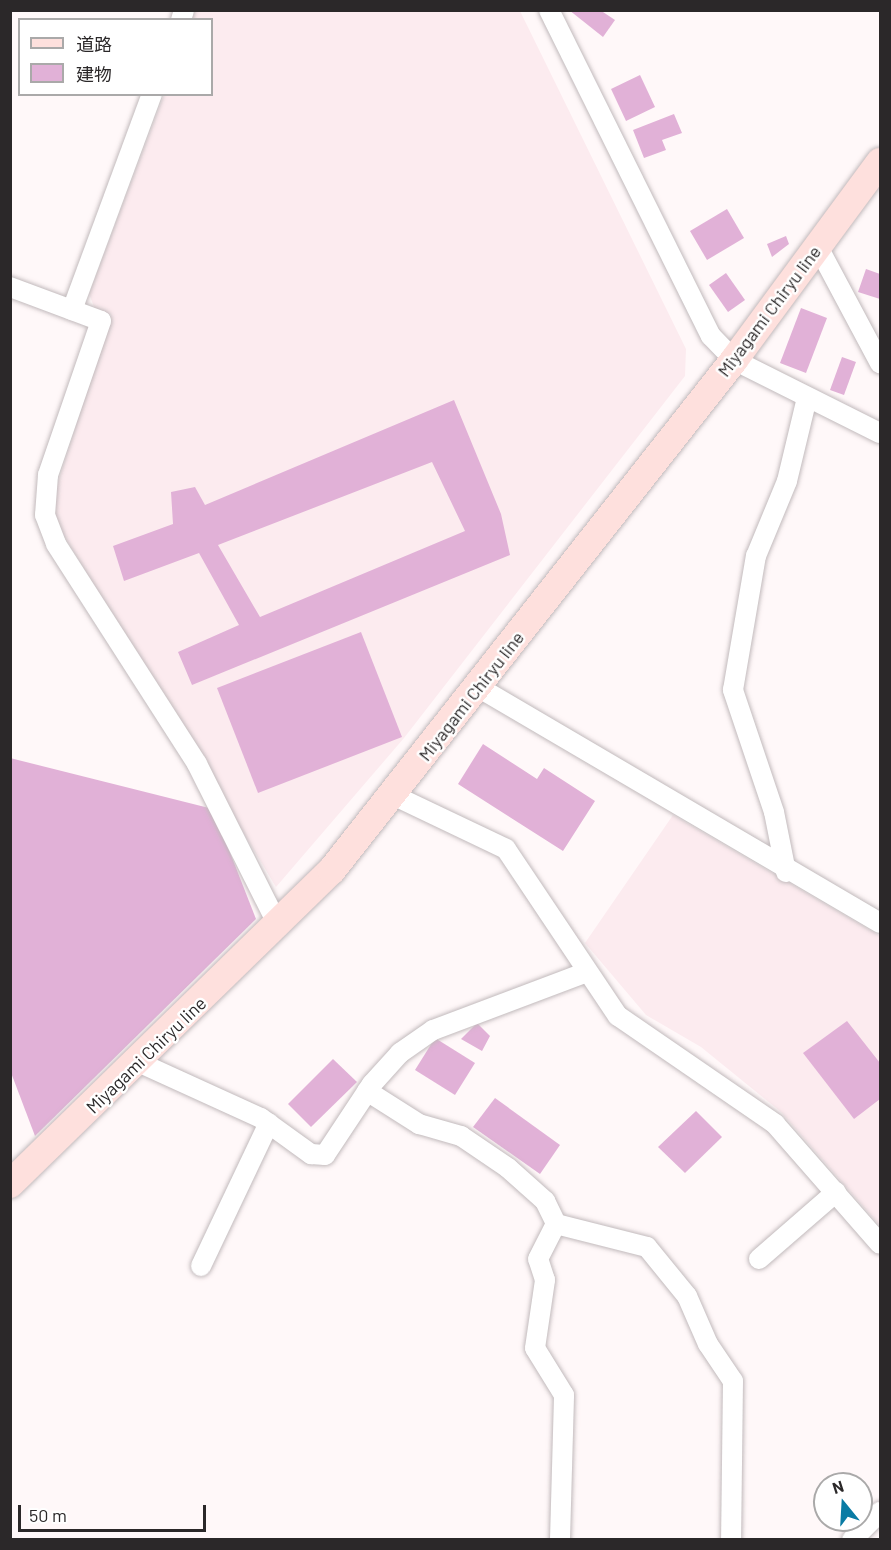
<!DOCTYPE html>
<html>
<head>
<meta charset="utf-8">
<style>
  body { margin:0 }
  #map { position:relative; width:891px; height:1550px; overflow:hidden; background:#fff8f9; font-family:Barlow,"Noto Sans JP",sans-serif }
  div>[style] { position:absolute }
  .built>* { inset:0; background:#fcebef }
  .building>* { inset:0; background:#e1b1d7 }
  .roads { filter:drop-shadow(0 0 2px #c2babc) drop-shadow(0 0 2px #c2babc) }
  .street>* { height:20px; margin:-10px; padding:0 10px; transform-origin:10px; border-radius:10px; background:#fff }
  .secondary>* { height:28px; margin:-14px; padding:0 14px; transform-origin:14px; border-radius:14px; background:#fee0dd }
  span { translate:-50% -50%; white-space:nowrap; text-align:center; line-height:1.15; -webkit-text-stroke:5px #fff; paint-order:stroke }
  .street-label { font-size:18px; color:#2b2829 }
  .frame { position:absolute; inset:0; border:12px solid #2b2829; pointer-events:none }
  .legend { position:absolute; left:18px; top:18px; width:195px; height:78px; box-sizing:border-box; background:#fff; border:2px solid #aaa9a9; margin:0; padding:8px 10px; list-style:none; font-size:18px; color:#2b2829 }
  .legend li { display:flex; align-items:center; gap:12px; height:30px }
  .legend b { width:30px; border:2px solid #aaa9a9 }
  .north { position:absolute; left:813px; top:1472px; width:60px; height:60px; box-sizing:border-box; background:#fff; border:2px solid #aaa9a9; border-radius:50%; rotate:342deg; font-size:16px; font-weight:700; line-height:24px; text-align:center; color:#2b2829 }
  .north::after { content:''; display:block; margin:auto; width:21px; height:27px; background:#097ba4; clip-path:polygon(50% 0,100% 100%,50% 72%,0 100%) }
  .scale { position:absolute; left:18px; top:1505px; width:188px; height:27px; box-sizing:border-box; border:3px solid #2b2829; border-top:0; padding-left:8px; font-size:18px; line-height:21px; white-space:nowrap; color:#2b2829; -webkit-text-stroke:4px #fff; paint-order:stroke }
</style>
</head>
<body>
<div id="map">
  <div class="built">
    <div style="clip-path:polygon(195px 11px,520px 11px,686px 349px,685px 376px,404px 738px,276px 887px,54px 519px,54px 495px,111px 315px,95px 309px,89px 294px,164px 95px,212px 94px,212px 20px,192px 19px)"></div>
    <div style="clip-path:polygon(673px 815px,880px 936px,880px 1226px,781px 1112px,701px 1047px,646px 1015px,585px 943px)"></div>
  </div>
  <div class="building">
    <div style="clip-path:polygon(569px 10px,600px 10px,615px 20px,603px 37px)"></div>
    <div style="clip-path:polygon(640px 75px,655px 107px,626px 121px,611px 89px)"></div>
    <div style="clip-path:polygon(674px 114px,682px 133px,662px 140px,666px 150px,644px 158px,633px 130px)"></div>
    <div style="clip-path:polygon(727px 209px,744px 238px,707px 260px,690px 231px)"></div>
    <div style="clip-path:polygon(786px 236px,789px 244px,772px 257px,767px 244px)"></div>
    <div style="clip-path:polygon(866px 269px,880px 274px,880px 299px,858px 292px)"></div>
    <div style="clip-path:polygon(726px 273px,745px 300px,728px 312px,709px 285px)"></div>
    <div style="clip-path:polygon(801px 308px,827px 318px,806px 373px,780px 363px)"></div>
    <div style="clip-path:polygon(842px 357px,856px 362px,844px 395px,830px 390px)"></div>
    <div style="clip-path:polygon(evenodd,454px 400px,501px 514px,510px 555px,192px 685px,178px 652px,239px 625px,199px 553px,124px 581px,113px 546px,173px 524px,171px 492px,195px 487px,205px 505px,454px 400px,432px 462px,465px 531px,260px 617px,218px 545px,432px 462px)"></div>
    <div style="clip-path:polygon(361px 632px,402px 737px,258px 793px,217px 688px)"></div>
    <div style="clip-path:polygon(483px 744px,537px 779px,544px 768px,595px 801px,563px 851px,458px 784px)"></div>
    <div style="clip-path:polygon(10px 758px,213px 809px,256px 919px,35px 1136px,10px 1070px)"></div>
    <div style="clip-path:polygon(847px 1021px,880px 1063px,880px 1099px,854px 1119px,803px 1053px)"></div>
    <div style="clip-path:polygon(477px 1023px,490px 1036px,482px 1051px,461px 1039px)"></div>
    <div style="clip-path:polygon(435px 1038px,475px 1063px,455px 1095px,415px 1070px)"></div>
    <div style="clip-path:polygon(333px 1059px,357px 1082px,311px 1127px,288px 1104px)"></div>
    <div style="clip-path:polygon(495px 1098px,560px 1145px,540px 1174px,473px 1127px)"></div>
    <div style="clip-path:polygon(696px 1111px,722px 1137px,685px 1173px,658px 1147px)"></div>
  </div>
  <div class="roads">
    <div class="street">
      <div style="left:549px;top:10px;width:364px;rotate:63.6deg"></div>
      <div style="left:711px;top:336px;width:33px;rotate:46deg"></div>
      <div style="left:734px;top:360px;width:163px;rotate:26.6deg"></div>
      <div style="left:181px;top:20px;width:10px;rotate:-73deg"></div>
      <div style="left:818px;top:247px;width:132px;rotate:61.9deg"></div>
      <div style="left:10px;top:287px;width:97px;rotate:20.5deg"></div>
      <div style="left:101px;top:321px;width:163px;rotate:109deg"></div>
      <div style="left:48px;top:475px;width:40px;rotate:94.3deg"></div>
      <div style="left:45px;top:515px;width:31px;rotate:69deg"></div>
      <div style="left:56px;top:544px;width:261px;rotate:57.3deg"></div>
      <div style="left:197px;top:764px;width:182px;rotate:63.3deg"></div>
      <div style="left:72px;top:310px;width:230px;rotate:-69.7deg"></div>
      <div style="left:478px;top:687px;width:466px;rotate:30.4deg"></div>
      <div style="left:393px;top:795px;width:125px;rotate:25.5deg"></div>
      <div style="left:506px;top:849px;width:201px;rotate:56.2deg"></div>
      <div style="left:618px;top:1016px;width:191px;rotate:34.5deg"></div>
      <div style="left:775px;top:1124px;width:159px;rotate:48.8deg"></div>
      <div style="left:786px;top:872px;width:61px;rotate:-101.3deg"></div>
      <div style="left:774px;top:812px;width:129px;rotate:-108.6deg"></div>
      <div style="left:733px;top:690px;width:136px;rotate:-80.3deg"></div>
      <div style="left:756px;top:556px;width:81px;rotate:-67.5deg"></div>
      <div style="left:787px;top:481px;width:85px;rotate:-76.5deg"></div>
      <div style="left:138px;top:1062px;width:135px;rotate:24.5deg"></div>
      <div style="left:261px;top:1118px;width:62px;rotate:35.8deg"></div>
      <div style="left:311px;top:1154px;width:14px;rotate:4deg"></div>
      <div style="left:325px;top:1155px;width:85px;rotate:-56.5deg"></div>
      <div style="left:372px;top:1084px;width:42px;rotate:-47.9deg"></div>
      <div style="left:400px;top:1053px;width:40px;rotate:-34.9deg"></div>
      <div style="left:433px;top:1030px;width:162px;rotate:-20.6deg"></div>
      <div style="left:367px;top:1091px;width:62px;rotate:32.4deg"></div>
      <div style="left:419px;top:1124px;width:44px;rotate:15.9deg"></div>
      <div style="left:461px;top:1136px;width:57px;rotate:34.2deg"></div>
      <div style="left:508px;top:1168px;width:50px;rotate:41.7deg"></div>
      <div style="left:545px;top:1201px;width:25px;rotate:64deg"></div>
      <div style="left:759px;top:1259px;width:102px;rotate:-41deg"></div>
      <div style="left:201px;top:1266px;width:158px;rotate:-64.6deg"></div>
      <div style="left:560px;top:1540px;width:145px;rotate:-88.4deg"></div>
      <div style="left:564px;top:1395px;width:55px;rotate:-121.7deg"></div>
      <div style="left:535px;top:1348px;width:69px;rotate:-81.6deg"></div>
      <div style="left:545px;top:1280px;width:22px;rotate:-108deg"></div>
      <div style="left:538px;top:1259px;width:39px;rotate:-63deg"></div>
      <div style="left:556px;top:1224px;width:94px;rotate:14.2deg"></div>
      <div style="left:647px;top:1247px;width:63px;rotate:50.8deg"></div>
      <div style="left:687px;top:1296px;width:52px;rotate:66.4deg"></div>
      <div style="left:708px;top:1344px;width:45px;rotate:56deg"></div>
      <div style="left:733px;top:1381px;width:159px;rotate:90.7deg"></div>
      <div style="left:852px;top:1540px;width:40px;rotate:-45deg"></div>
    </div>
    <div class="secondary">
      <div style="left:10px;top:1184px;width:450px;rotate:-44.3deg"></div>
      <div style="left:332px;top:870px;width:649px;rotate:-51.75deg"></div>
      <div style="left:734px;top:360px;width:246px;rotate:-53.6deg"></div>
    </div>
  </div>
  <div class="street-label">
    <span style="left:769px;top:311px;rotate:-53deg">Miyagami Chiryu line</span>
    <span style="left:471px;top:696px;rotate:-52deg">Miyagami Chiryu line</span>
    <span style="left:146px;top:1055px;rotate:-44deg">Miyagami Chiryu line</span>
  </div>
  <div class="frame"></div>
  <ul class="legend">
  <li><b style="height:8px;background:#fee0dd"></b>道路</li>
  <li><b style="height:16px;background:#e1b1d7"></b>建物</li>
  </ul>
  <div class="north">N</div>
  <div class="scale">50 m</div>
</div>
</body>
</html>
